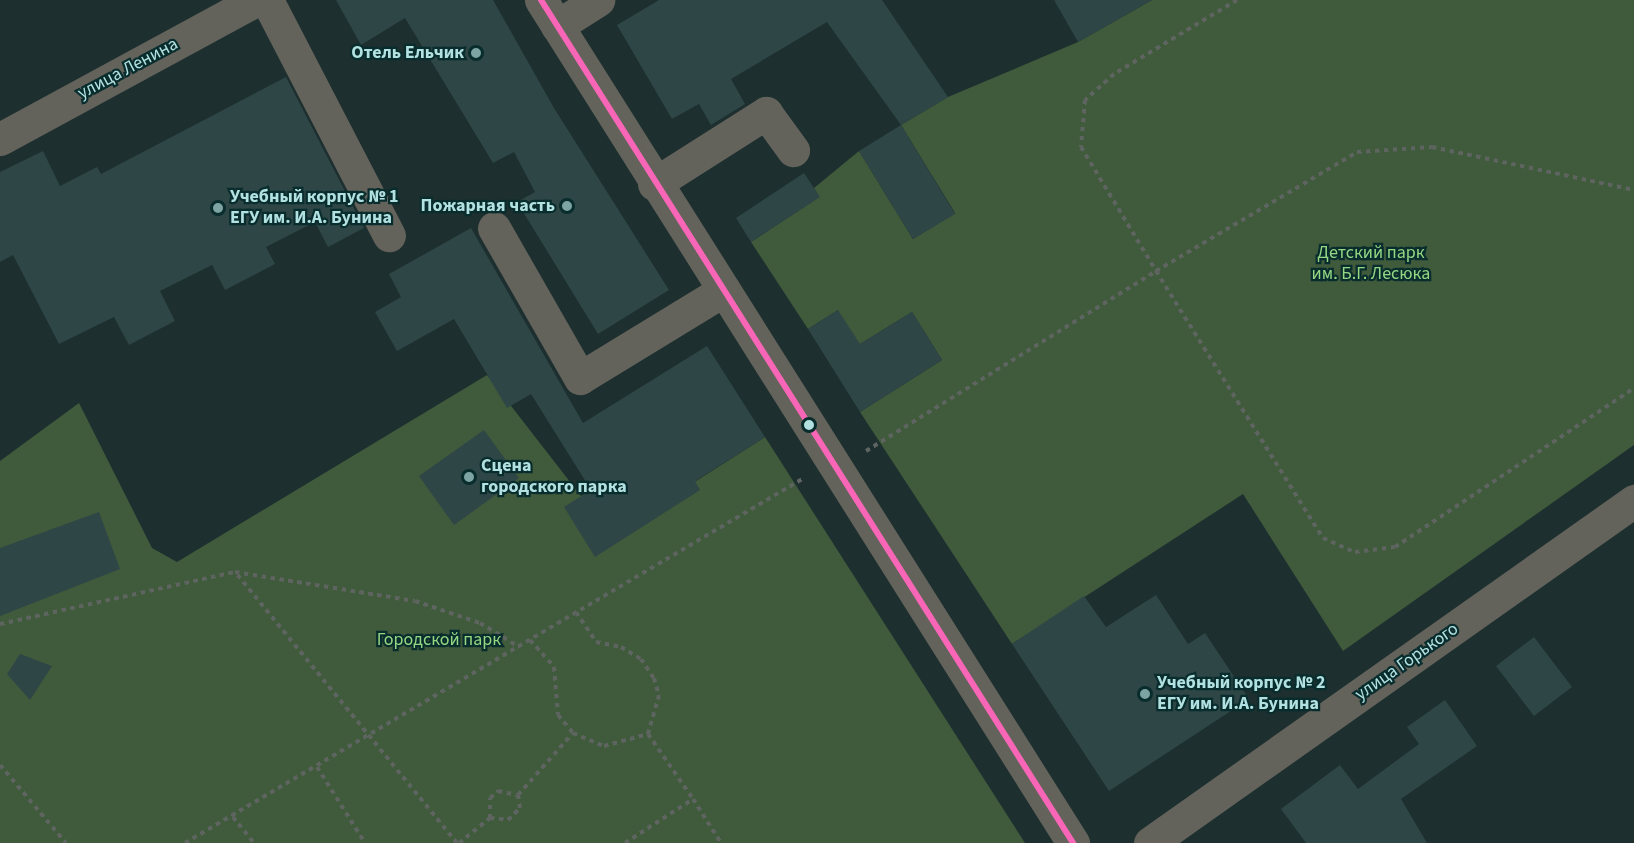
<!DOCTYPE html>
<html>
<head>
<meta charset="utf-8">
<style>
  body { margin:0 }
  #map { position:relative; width:1634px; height:843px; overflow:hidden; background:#1d2f2f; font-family:"Source Sans 3",sans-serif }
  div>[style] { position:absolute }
  .green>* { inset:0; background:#405a3c }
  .building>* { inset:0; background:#2e4646 }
  .path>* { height:4px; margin-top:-2px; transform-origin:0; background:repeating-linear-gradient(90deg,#5e645f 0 4.5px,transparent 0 9px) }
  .minor>* { height:33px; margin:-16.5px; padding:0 16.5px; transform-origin:16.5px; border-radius:16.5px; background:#63635c }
  .bus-1>* { height:6px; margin:-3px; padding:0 3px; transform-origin:3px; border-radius:3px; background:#fa66b7 }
  .dots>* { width:16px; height:16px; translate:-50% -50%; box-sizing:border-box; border:3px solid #092c2d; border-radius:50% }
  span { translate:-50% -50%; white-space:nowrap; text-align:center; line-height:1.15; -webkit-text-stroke:4.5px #092c2d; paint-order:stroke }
  .poi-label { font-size:18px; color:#b2e1e2; font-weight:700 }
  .right { translate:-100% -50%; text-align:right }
  .left { translate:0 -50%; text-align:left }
  .street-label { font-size:18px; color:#b2e1e2 }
  .park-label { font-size:18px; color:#94d783 }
</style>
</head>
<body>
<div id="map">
  <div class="green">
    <div style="clip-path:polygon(1152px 0,1634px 0,1634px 445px,1343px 651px,1243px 494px,1012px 644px,860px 412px,942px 360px,912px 312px,847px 352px,838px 310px,808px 329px,751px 242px,819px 197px,814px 188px,859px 151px,913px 239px,955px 213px,901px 125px,948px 97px,1078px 42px)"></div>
    <div style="clip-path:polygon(487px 375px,581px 496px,670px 441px,696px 481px,765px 437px,1025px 843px,0 843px,0 461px,79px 403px,152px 548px,177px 562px)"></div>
  </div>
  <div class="building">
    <div style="clip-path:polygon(336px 0,493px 0,554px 108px,669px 290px,598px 334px,517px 202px,535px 192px,514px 152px,493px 163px,405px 18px,361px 45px)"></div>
    <div style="clip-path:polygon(659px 0,882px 0,948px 97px,901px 125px,827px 22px,731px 79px,745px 104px,711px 125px,699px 104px,672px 119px,617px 25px)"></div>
    <div style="clip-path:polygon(1054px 0,1152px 0,1078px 42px)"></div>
    <div style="clip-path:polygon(286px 77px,364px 228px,328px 247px,315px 222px,266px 247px,275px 264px,225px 290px,212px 265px,160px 291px,175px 321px,129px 345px,114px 317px,59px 344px,13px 255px,0 262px,0 172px,43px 151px,60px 186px,97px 167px,101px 174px)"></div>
    <div style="clip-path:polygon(901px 125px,955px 214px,913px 239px,859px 151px)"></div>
    <div style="clip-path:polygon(804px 173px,820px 197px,751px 242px,736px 218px)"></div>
    <div style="clip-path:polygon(471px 228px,583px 423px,707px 346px,765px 437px,695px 481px,700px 490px,595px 557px,564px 507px,591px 490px,531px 394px,507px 408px,454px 319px,397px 351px,375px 312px,401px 297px,389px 274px)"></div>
    <div style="clip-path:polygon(838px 310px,860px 344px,912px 312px,942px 360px,860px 412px,808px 329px)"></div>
    <div style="clip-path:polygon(484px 430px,519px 478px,454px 525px,419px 476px)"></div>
    <div style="clip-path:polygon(99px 512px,120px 569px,0 616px,0 548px)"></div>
    <div style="clip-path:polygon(1156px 595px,1188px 644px,1205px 633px,1249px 699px,1109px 791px,1012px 644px,1084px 596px,1106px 627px)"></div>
    <div style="clip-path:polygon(1534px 637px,1572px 687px,1534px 716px,1496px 666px)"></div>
    <div style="clip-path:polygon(20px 654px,52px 666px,30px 700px,7px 674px)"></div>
    <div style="clip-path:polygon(1445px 700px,1477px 746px,1401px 799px,1427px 843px,1306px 843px,1281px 809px,1340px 765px,1358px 789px,1419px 744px,1407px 727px)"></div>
  </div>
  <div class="path">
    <div style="left:1237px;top:0;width:144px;rotate:149deg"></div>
    <div style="left:1114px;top:74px;width:39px;rotate:138deg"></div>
    <div style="left:1085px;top:100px;width:47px;rotate:94.9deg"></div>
    <div style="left:1081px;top:147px;width:145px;rotate:58.8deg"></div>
    <div style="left:1156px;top:271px;width:234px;rotate:-30.6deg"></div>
    <div style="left:1357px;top:152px;width:75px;rotate:-3.8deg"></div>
    <div style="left:1432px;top:147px;width:207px;rotate:12deg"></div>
    <div style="left:866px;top:451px;width:341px;rotate:-31.8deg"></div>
    <div style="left:1156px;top:271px;width:315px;rotate:58deg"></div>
    <div style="left:1323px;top:538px;width:35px;rotate:24deg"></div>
    <div style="left:1355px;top:552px;width:40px;rotate:-7.1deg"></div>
    <div style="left:1395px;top:547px;width:287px;rotate:-33.6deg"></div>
    <div style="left:576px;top:612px;width:36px;rotate:56deg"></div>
    <div style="left:596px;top:642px;width:25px;rotate:11deg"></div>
    <div style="left:621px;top:647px;width:23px;rotate:31deg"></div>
    <div style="left:641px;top:659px;width:23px;rotate:56deg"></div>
    <div style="left:654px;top:678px;width:18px;rotate:74deg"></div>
    <div style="left:659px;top:695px;width:41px;rotate:105.8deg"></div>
    <div style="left:648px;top:734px;width:79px;rotate:55.3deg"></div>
    <div style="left:0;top:624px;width:241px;rotate:-12.5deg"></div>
    <div style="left:530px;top:640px;width:36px;rotate:48deg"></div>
    <div style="left:554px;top:667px;width:48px;rotate:85.2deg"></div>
    <div style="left:558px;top:715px;width:23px;rotate:50deg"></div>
    <div style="left:573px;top:733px;width:34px;rotate:23deg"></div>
    <div style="left:604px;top:746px;width:46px;rotate:-15.3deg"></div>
    <div style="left:0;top:765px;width:102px;rotate:49.8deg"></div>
    <div style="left:317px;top:767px;width:90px;rotate:57.7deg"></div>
    <div style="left:233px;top:817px;width:33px;rotate:51deg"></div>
    <div style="left:490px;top:818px;width:20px;rotate:-90deg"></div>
    <div style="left:490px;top:798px;width:11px;rotate:-41deg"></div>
    <div style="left:498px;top:791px;width:19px;rotate:12deg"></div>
    <div style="left:185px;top:843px;width:719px;rotate:-30.53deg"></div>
    <div style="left:457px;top:843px;width:350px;rotate:-129.3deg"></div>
    <div style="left:235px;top:572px;width:182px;rotate:9.2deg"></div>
    <div style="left:415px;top:601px;width:69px;rotate:18.7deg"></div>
    <div style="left:480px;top:623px;width:46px;rotate:31.6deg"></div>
    <div style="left:459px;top:843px;width:40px;rotate:-39deg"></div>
    <div style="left:490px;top:818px;width:18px;rotate:6deg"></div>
    <div style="left:508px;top:820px;width:17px;rotate:-45deg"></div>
    <div style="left:520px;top:808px;width:13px;rotate:-99deg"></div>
    <div style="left:518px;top:795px;width:83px;rotate:-48.4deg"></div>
    <div style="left:625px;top:843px;width:81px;rotate:-32.9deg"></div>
    <div style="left:693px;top:799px;width:52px;rotate:57.5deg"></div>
  </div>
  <div class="minor">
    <div style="left:267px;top:0;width:265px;rotate:62.6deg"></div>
    <div style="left:541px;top:0;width:997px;rotate:57.74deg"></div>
    <div style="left:557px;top:26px;width:49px;rotate:-32.4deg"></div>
    <div style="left:0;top:139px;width:291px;rotate:-28.5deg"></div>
    <div style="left:654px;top:184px;width:133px;rotate:-32.4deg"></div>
    <div style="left:766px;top:113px;width:46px;rotate:53.9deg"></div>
    <div style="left:494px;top:228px;width:173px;rotate:60.2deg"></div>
    <div style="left:580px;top:378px;width:165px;rotate:-31.4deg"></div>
    <div style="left:1150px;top:843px;width:593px;rotate:-35.25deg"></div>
  </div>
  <div class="bus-1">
    <div style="left:541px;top:0;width:997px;rotate:57.74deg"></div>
  </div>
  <div class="dots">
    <div style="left:476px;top:53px;background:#7ea3a3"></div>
    <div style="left:567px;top:206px;background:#7ea3a3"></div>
    <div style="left:218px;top:208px;background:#7ea3a3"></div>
    <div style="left:809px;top:425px;background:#b2e1e2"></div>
    <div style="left:469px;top:477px;background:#7ea3a3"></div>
    <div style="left:1145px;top:694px;background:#7ea3a3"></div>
  </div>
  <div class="poi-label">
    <span class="right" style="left:464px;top:53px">Отель Ельчик</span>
    <span class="left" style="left:230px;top:208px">Учебный корпус № 1<br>ЕГУ им. И.А. Бунина</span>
    <span class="right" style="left:555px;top:206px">Пожарная часть</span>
    <span class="left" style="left:481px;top:477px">Сцена<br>городского парка</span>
    <span class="left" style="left:1157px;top:694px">Учебный корпус № 2<br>ЕГУ им. И.А. Бунина</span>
  </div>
  <div class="street-label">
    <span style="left:128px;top:69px;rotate:-28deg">улица Ленина</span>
    <span style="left:1407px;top:662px;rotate:-35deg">улица Горького</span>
  </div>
  <div class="park-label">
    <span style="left:1371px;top:264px">Детский парк<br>им. Б.Г. Лесюка</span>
    <span style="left:439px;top:640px">Городской парк</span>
  </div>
</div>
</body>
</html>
